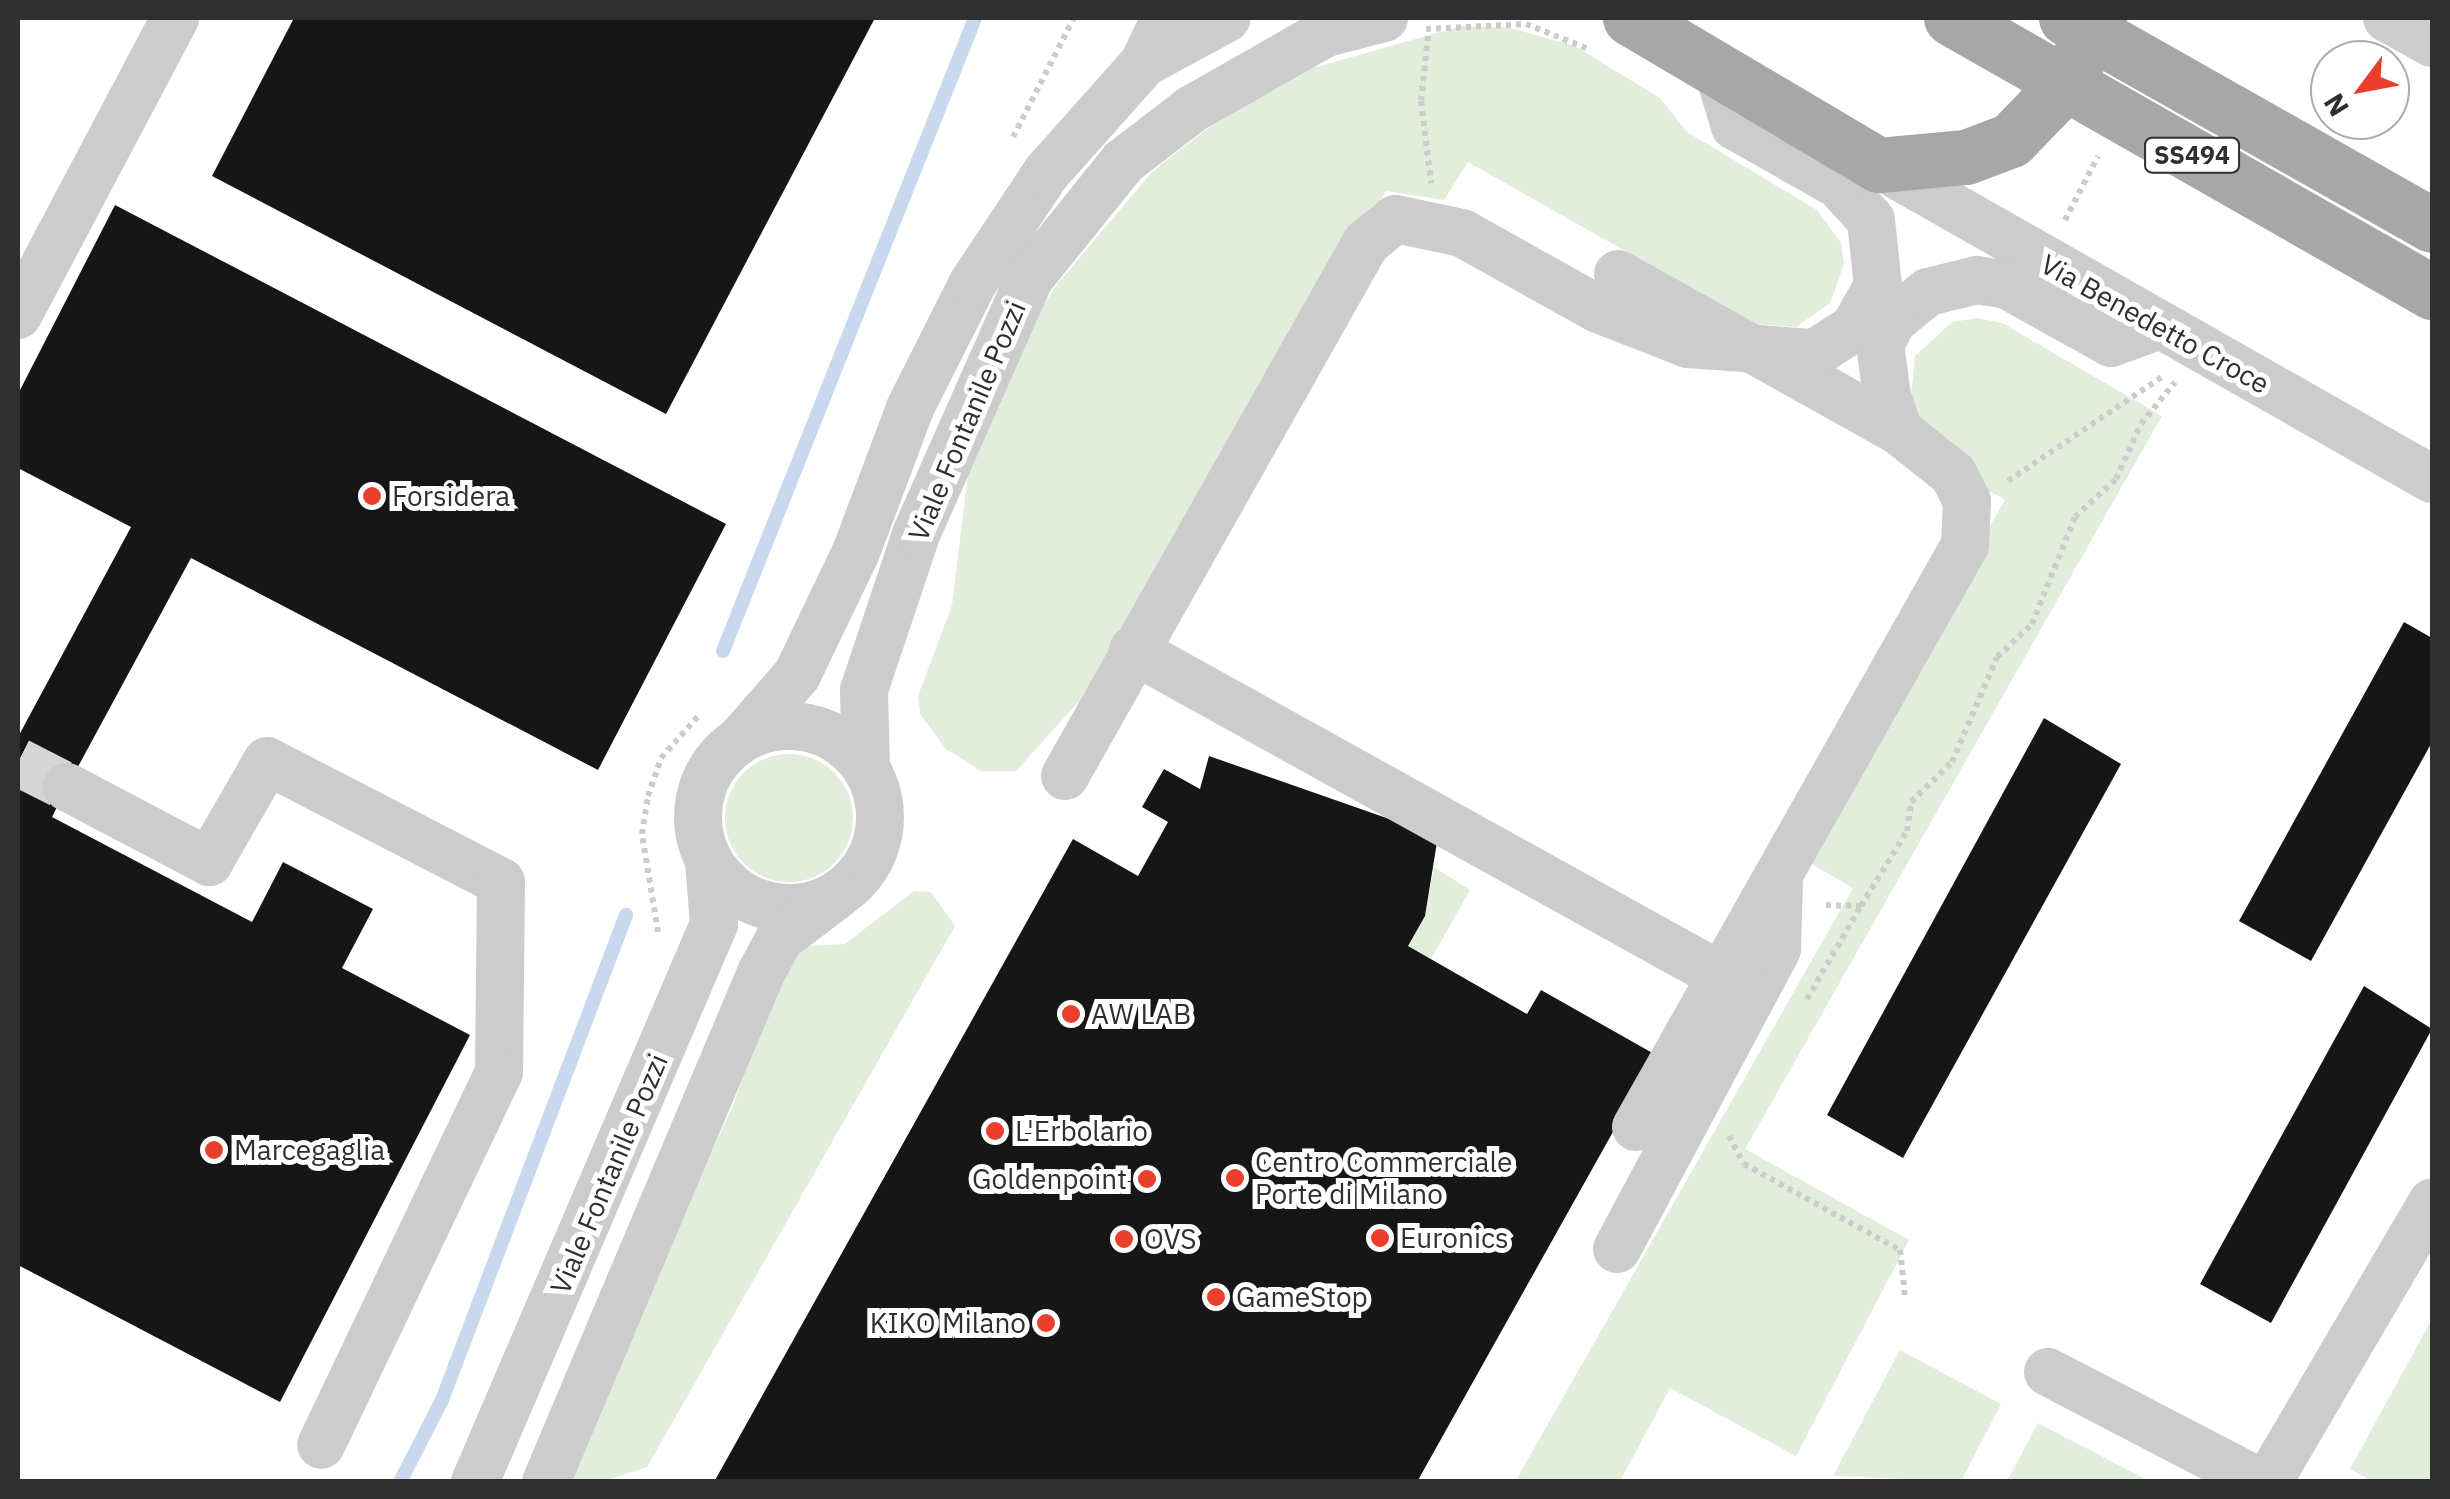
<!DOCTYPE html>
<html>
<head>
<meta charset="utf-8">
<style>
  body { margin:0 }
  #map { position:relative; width:2450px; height:1499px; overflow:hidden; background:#fff; font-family:"IBM Plex Sans",sans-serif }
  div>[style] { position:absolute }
  .green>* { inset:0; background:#e2eddc }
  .round { border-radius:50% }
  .stream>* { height:14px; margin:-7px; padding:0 7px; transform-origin:7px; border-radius:7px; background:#c8d8ed }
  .building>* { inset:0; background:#161616 }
  .minor-tunnel>* { height:48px; margin-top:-24px; transform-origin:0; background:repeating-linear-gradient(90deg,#d5d5d5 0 48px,transparent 0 72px) }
  .path>* { height:6px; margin-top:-3px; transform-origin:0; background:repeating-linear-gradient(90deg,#ccc 0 5px,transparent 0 10px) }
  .minor>* { height:48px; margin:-24px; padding:0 24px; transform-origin:24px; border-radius:24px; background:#ccc }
  .minor>.ring { margin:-24px; padding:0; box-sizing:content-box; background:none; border:48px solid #ccc; border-radius:50% }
  .major>* { height:55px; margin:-27.5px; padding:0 27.5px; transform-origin:27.5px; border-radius:27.5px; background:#a7a7a7 }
  .dots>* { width:28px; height:28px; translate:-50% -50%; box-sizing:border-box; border:5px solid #fff; border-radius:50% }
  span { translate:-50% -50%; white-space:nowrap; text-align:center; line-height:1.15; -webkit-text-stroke:10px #fff; paint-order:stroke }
  .shield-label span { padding:2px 8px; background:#fff; border:2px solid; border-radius:8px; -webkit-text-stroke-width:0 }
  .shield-label { font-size:25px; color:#2f2f2f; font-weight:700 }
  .street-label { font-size:28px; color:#2f2f2f }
  .poi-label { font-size:28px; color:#2f2f2f }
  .left { translate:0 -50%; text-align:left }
  .right { translate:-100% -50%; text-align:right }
  .frame { position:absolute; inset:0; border:20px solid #2f2f2f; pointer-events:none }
  .north { position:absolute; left:2310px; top:40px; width:100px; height:100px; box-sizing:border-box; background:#fff; border:2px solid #acacac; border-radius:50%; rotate:238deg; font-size:28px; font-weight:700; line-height:40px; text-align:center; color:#2f2f2f }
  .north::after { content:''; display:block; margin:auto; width:35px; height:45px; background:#eb3f2d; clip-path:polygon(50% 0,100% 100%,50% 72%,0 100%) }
</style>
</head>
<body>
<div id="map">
  <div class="green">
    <div style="clip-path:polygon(1462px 26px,1511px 28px,1575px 46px,1660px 98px,1687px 132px,1817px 210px,1841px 243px,1844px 264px,1830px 303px,1796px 327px,1754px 324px,1468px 162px,1444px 200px,1386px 191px,1101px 677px,1016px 771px,981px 771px,946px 749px,920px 714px,918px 696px,952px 605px,968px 474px,1035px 318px,1058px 283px,1153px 171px,1215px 123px,1313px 68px)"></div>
    <div style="clip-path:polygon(1977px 318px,2002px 323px,2162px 416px,1745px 1149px,1909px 1240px,1796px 1456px,1670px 1388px,1620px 1481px,1515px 1482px,1853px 888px,1798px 856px,2005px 500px,1957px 472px,1910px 405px,1915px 356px,1952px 322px)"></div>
    <div class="round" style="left:725px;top:754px;width:128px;height:128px"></div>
    <div style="clip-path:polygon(1434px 867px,1470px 890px,1431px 959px,1408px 946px,1425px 915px)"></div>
    <div style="clip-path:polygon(914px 891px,931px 892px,955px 926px,647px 1467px,605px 1481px,561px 1482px,735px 1101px,772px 985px,805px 946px,845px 944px)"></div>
    <div style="clip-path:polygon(2432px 1319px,2432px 1481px,2372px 1481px,2350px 1469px)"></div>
    <div style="clip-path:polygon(1900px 1350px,2001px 1404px,1961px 1481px,1833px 1476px)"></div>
    <div style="clip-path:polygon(2038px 1423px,2149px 1481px,2007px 1481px)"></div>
  </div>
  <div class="stream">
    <div style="left:723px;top:651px;width:681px;rotate:-68.29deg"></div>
    <div style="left:400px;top:1482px;width:92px;rotate:-62.9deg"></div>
    <div style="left:442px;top:1400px;width:519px;rotate:-69.22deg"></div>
  </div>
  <div class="building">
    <div style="clip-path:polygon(294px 18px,875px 18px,666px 414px,212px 176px)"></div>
    <div style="clip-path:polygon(115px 205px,726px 524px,598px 770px,191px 558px,67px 787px,52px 817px,252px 922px,283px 862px,373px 909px,342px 968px,470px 1035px,280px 1402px,18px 1265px,18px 737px,131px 527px,18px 468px,18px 394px)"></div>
    <div style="clip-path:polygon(2404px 622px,2432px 638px,2432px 742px,2311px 961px,2239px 921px)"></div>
    <div style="clip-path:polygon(2044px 718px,2121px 764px,1903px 1158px,1827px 1115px)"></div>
    <div style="clip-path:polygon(1209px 756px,1438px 836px,1425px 916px,1408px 946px,1527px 1014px,1541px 990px,1656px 1055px,1417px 1482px,714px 1482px,1073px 839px,1138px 876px,1168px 822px,1142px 807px,1164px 769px,1200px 789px)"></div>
    <div style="clip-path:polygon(2364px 986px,2432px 1029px,2271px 1323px,2200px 1284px)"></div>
  </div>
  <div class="minor-tunnel">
    <div style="left:18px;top:762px;width:55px;rotate:27deg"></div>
  </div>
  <div class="path">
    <div style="left:1426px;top:29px;width:100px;rotate:-2.9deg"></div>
    <div style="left:1526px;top:24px;width:70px;rotate:21.8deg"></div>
    <div style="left:1428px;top:36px;width:65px;rotate:96.1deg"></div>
    <div style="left:1421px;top:101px;width:83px;rotate:83deg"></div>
    <div style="left:1013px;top:137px;width:134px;rotate:-62.9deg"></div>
    <div style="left:2065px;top:220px;width:72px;rotate:-62.7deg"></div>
    <div style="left:2008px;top:481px;width:187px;rotate:-34.1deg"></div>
    <div style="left:1861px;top:906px;width:88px;rotate:-58.5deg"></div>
    <div style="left:1907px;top:831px;width:29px;rotate:-82deg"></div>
    <div style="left:1911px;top:802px;width:57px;rotate:-44.3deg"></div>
    <div style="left:1952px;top:762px;width:114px;rotate:-66.8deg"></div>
    <div style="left:1997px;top:657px;width:48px;rotate:-43.3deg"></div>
    <div style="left:2032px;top:624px;width:115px;rotate:-68.1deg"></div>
    <div style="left:2075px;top:517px;width:56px;rotate:-42.8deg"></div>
    <div style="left:2116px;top:479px;width:60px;rotate:-65.6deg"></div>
    <div style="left:2141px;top:424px;width:54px;rotate:-51deg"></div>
    <div style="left:658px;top:932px;width:99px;rotate:-99.3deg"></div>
    <div style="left:642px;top:834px;width:38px;rotate:-81deg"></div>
    <div style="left:648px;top:796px;width:40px;rotate:-71.1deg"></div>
    <div style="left:661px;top:758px;width:59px;rotate:-48.4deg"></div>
    <div style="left:1807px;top:999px;width:108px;rotate:-59.9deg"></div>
    <div style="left:1861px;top:906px;width:40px;rotate:-178.6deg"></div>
    <div style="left:1729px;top:1136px;width:32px;rotate:62deg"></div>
    <div style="left:1744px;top:1164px;width:178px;rotate:28.9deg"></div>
    <div style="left:1900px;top:1250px;width:47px;rotate:83.9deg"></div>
  </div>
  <div class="minor">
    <div style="left:2387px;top:18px;width:51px;rotate:29.1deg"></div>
    <div style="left:1144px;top:63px;width:94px;rotate:-28.5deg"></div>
    <div style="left:1879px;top:165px;width:636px;rotate:29.59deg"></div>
    <div style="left:1618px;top:274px;width:322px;rotate:29.2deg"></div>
    <div style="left:18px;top:315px;width:336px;rotate:-62.1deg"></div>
    <div style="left:1133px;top:650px;width:672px;rotate:29deg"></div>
    <div class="ring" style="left:698px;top:726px;width:134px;height:134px"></div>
    <div style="left:740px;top:740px;width:86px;rotate:-48.8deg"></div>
    <div style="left:797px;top:675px;width:136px;rotate:-64.4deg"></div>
    <div style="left:856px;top:552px;width:154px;rotate:-69.4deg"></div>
    <div style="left:910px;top:408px;width:140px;rotate:-63.3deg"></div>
    <div style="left:973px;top:283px;width:132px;rotate:-56.4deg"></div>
    <div style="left:1046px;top:173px;width:147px;rotate:-48.3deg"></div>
    <div style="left:1144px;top:63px;width:50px;rotate:-65deg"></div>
    <div style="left:866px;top:768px;width:78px;rotate:-91.5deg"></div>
    <div style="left:864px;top:690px;width:167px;rotate:-71.5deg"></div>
    <div style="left:917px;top:532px;width:277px;rotate:-66.1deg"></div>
    <div style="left:1029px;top:279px;width:150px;rotate:-51.2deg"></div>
    <div style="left:1123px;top:162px;width:87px;rotate:-37.5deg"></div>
    <div style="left:1192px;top:109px;width:154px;rotate:-29.6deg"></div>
    <div style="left:1326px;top:33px;width:60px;rotate:-14.5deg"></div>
    <div style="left:1065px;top:776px;width:612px;rotate:-60.55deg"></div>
    <div style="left:1366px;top:243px;width:38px;rotate:-39deg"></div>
    <div style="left:1396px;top:219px;width:67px;rotate:12deg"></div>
    <div style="left:1462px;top:233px;width:156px;rotate:29.2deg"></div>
    <div style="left:1598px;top:309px;width:97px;rotate:21.3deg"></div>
    <div style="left:1688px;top:344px;width:127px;rotate:4.1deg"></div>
    <div style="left:1815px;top:353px;width:46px;rotate:-32.7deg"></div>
    <div style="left:1854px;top:328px;width:48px;rotate:-60.3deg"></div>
    <div style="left:1878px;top:286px;width:66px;rotate:-96.1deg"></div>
    <div style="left:1871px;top:220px;width:47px;rotate:-132.4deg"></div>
    <div style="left:1839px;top:185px;width:120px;rotate:-150.4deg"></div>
    <div style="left:1735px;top:126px;width:59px;rotate:-106.9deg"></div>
    <div style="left:67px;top:787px;width:161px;rotate:27.8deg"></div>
    <div style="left:209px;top:862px;width:116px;rotate:-60.1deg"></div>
    <div style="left:267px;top:761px;width:263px;rotate:27.3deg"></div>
    <div style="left:501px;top:882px;width:190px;rotate:90.6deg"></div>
    <div style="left:499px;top:1072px;width:413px;rotate:115.5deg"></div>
    <div style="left:1636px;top:1127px;width:669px;rotate:-60.52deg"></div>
    <div style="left:1965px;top:545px;width:44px;rotate:-87.4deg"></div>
    <div style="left:1967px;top:501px;width:30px;rotate:-117deg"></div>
    <div style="left:1953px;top:474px;width:69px;rotate:-141.5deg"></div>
    <div style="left:1899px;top:431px;width:37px;rotate:-109deg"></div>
    <div style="left:1887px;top:396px;width:51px;rotate:-97.8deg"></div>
    <div style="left:1880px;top:345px;width:27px;rotate:-63deg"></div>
    <div style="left:1892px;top:321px;width:46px;rotate:-38.9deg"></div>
    <div style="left:1928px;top:292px;width:50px;rotate:-13.8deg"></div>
    <div style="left:1977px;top:280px;width:30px;rotate:9deg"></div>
    <div style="left:2007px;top:285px;width:119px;rotate:29.1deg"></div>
    <div style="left:2111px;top:343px;width:50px;rotate:-19.9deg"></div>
    <div style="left:1617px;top:1249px;width:340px;rotate:-61.9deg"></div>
    <div style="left:1777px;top:949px;width:66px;rotate:-88.3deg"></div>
    <div style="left:2048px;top:1372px;width:238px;rotate:27.5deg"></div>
    <div style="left:475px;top:1482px;width:607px;rotate:-66.81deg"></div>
    <div style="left:714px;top:924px;width:63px;rotate:-94.5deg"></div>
    <div style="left:546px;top:1482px;width:553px;rotate:-67.1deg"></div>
    <div style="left:761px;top:973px;width:38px;rotate:-62deg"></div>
    <div style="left:779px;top:939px;width:73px;rotate:-37.2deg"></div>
    <div style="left:2268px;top:1482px;width:324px;rotate:-59.6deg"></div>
  </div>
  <div class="major">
    <div style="left:1630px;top:18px;width:289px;rotate:30.6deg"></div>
    <div style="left:1879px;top:165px;width:87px;rotate:-5.3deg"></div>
    <div style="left:1966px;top:157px;width:48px;rotate:-20.7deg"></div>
    <div style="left:2011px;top:140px;width:79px;rotate:-46deg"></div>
    <div style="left:2066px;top:83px;width:73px;rotate:-63.1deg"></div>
    <div style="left:1951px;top:18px;width:554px;rotate:29.67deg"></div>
    <div style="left:2066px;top:18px;width:420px;rotate:29.5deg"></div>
  </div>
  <div class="dots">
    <div style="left:372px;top:496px;background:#eb3f2d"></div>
    <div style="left:1071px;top:1014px;background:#eb3f2d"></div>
    <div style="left:995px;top:1131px;background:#eb3f2d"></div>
    <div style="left:214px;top:1150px;background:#eb3f2d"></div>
    <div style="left:1235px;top:1178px;background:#eb3f2d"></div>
    <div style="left:1147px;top:1179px;background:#eb3f2d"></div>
    <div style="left:1380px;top:1238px;background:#eb3f2d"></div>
    <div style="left:1124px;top:1239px;background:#eb3f2d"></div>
    <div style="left:1216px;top:1297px;background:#eb3f2d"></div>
    <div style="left:1046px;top:1323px;background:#eb3f2d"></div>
  </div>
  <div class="shield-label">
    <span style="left:2192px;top:155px">SS494</span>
  </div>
  <div class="street-label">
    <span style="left:2155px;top:324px;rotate:29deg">Via Benedetto Croce</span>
    <span style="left:967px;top:421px;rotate:-67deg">Viale Fontanile Pozzi</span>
    <span style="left:609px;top:1174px;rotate:-67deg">Viale Fontanile Pozzi</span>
  </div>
  <div class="poi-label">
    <span class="left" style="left:392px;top:496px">Forsidera</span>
    <span class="left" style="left:1091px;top:1014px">AW LAB</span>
    <span class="left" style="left:1015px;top:1131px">L'Erbolario</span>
    <span class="left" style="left:234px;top:1150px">Marcegaglia</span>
    <span class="left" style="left:1255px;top:1178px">Centro Commerciale<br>Porte di Milano</span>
    <span class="right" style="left:1127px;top:1179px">Goldenpoint</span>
    <span class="left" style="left:1400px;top:1238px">Euronics</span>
    <span class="left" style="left:1144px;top:1239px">OVS</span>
    <span class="left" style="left:1236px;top:1297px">GameStop</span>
    <span class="right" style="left:1026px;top:1323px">KIKO Milano</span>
  </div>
  <div class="frame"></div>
  <div class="north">N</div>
</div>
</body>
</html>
